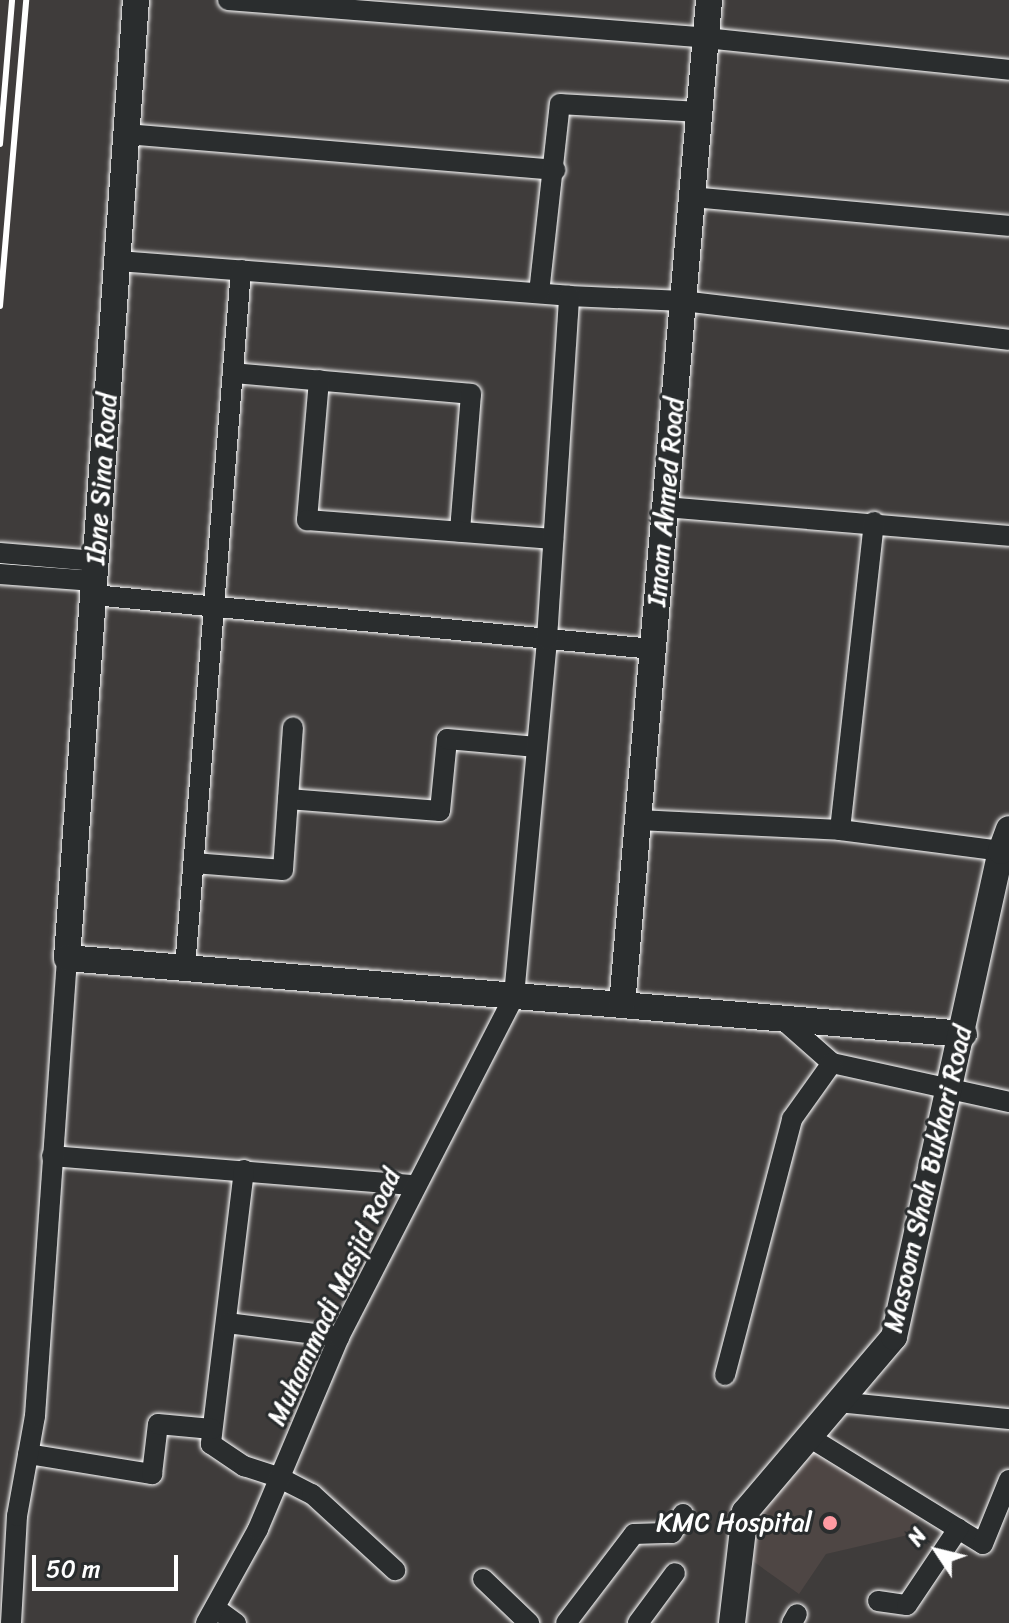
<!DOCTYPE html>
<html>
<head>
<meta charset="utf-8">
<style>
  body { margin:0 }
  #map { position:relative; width:1009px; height:1623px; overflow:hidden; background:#3f3c3b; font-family:Sriracha,sans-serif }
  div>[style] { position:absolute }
  .built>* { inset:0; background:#4e4644 }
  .roads { filter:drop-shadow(0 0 2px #fff) drop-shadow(0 0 2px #fff) }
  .minor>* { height:20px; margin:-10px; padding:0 10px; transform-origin:10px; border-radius:10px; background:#2a2d2e }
  .tertiary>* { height:26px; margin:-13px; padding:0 13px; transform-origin:13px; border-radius:13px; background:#2a2d2e }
  .rail>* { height:6px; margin:-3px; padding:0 3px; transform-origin:3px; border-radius:3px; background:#fff }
  .dots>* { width:22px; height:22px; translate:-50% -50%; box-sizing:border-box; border:4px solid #2a2d2e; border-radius:50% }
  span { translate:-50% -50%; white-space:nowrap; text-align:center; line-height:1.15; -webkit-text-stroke:6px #2a2d2e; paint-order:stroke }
  .street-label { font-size:26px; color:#fff }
  .poi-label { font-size:26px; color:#fff }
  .right { translate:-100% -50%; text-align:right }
  .north { position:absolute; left:897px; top:1511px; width:80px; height:80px; -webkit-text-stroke:6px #2a2d2e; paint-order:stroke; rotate:305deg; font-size:22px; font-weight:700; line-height:32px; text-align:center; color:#fff }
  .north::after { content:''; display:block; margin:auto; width:28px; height:36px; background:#fff; clip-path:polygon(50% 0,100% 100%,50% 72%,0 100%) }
  .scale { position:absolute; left:32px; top:1555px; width:146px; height:36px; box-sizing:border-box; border:4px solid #fff; border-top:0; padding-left:10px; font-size:24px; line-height:28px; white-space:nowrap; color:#fff; -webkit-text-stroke:6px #2a2d2e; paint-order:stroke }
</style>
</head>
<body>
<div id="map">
  <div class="built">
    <div style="clip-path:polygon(809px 1437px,926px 1509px,908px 1535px,826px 1554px,799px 1594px,740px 1552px,745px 1512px)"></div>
  </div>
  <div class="roads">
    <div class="minor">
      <div style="left:228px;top:0;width:480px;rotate:4.5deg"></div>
      <div style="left:706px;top:38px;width:305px;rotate:6deg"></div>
      <div style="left:127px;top:134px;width:430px;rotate:4.8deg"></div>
      <div style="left:692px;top:197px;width:318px;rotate:5.2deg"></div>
      <div style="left:118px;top:261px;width:452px;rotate:4.4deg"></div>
      <div style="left:569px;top:296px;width:114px;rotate:2.5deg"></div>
      <div style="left:683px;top:301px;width:328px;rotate:6.8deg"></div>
      <div style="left:539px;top:293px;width:190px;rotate:-83.7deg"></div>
      <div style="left:560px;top:104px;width:139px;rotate:3.3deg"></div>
      <div style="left:233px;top:373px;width:239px;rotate:5deg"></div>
      <div style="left:471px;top:394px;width:138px;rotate:94.6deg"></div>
      <div style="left:319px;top:380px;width:141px;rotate:94.9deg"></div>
      <div style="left:307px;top:520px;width:247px;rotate:4.4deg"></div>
      <div style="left:665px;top:507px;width:345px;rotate:4.8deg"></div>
      <div style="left:0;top:553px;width:96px;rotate:4.8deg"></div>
      <div style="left:0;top:574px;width:94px;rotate:4.3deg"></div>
      <div style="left:94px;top:595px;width:562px;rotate:5.52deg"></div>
      <div style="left:288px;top:799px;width:152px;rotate:4.5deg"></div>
      <div style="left:440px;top:811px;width:72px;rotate:-84.4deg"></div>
      <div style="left:447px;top:739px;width:90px;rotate:5.1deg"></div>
      <div style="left:638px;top:820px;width:202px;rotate:2.8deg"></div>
      <div style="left:840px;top:830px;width:162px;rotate:7.4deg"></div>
      <div style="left:840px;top:830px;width:310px;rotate:-83.7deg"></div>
      <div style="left:194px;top:863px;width:89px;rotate:4.5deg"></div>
      <div style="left:283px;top:870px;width:143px;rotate:-86deg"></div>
      <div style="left:185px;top:968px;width:700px;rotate:-85.41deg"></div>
      <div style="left:781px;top:1018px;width:68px;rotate:41.4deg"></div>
      <div style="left:832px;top:1063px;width:181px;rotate:12.4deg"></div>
      <div style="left:52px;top:1156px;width:363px;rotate:4.6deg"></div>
      <div style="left:244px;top:1170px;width:276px;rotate:96.9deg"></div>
      <div style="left:211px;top:1444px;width:40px;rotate:34deg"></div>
      <div style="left:244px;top:1466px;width:38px;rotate:18deg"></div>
      <div style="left:280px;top:1478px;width:36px;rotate:27deg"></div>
      <div style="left:312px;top:1494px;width:113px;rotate:42.5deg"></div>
      <div style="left:227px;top:1323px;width:113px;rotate:7.1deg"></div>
      <div style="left:725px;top:1375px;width:265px;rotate:-75.3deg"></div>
      <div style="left:792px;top:1119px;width:69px;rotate:-54.5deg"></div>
      <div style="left:838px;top:1402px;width:172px;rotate:5.7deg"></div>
      <div style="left:809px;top:1437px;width:204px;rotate:31.6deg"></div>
      <div style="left:983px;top:1544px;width:69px;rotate:-67.9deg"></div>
      <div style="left:28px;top:1454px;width:126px;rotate:9.2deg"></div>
      <div style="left:152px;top:1474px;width:50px;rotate:-83.2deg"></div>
      <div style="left:158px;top:1424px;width:54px;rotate:5.3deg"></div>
      <div style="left:483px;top:1579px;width:64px;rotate:43.7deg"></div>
      <div style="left:878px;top:1601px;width:29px;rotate:8deg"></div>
      <div style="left:907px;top:1605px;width:92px;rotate:-56.1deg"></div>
      <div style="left:215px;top:1608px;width:26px;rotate:36deg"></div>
      <div style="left:11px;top:1623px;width:107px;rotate:-86.8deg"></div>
      <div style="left:17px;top:1516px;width:102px;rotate:-79.8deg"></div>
      <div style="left:35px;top:1416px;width:459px;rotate:-86deg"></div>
      <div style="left:206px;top:1623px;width:107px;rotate:-61deg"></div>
      <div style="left:258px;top:1529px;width:208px;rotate:-67.1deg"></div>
      <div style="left:339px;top:1337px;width:383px;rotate:-62.8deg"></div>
      <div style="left:514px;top:996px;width:359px;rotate:-84.7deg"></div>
      <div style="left:547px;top:639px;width:344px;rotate:-86.3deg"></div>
      <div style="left:566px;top:1623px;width:112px;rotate:-52.6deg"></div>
      <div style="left:634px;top:1534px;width:38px;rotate:-2deg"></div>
      <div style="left:672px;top:1533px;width:22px;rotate:-60deg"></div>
      <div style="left:638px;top:1623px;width:62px;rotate:-53.5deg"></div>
      <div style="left:792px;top:1623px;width:10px;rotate:-61deg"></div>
    </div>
    <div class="tertiary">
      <div style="left:136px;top:0;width:960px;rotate:94.12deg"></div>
      <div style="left:67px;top:958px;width:900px;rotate:4.84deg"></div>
      <div style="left:622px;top:1005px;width:1009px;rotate:-85.05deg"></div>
      <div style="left:732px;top:1623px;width:112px;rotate:-83.3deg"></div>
      <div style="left:745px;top:1512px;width:230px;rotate:-49.6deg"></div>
      <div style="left:894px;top:1337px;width:498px;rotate:-77.6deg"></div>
      <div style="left:1001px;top:851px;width:23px;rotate:-70deg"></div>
    </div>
  </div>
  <div class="rail">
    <div style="left:0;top:144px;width:144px;rotate:-85.2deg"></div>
    <div style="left:0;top:306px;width:307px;rotate:-85.1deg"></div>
  </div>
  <div class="dots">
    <div style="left:830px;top:1523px;background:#ff9aa2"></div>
  </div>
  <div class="street-label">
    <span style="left:102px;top:479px;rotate:-86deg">Ibne Sina Road</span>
    <span style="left:666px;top:502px;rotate:-85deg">Imam Ahmed Road</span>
    <span style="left:928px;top:1179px;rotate:-77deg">Masoom Shah Bukhari Road</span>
    <span style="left:334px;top:1297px;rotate:-65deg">Muhammadi Masjid Road</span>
  </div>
  <div class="poi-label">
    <span class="right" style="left:812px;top:1523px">KMC Hospital</span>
  </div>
  <div class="north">N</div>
  <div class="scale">50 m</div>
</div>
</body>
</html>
